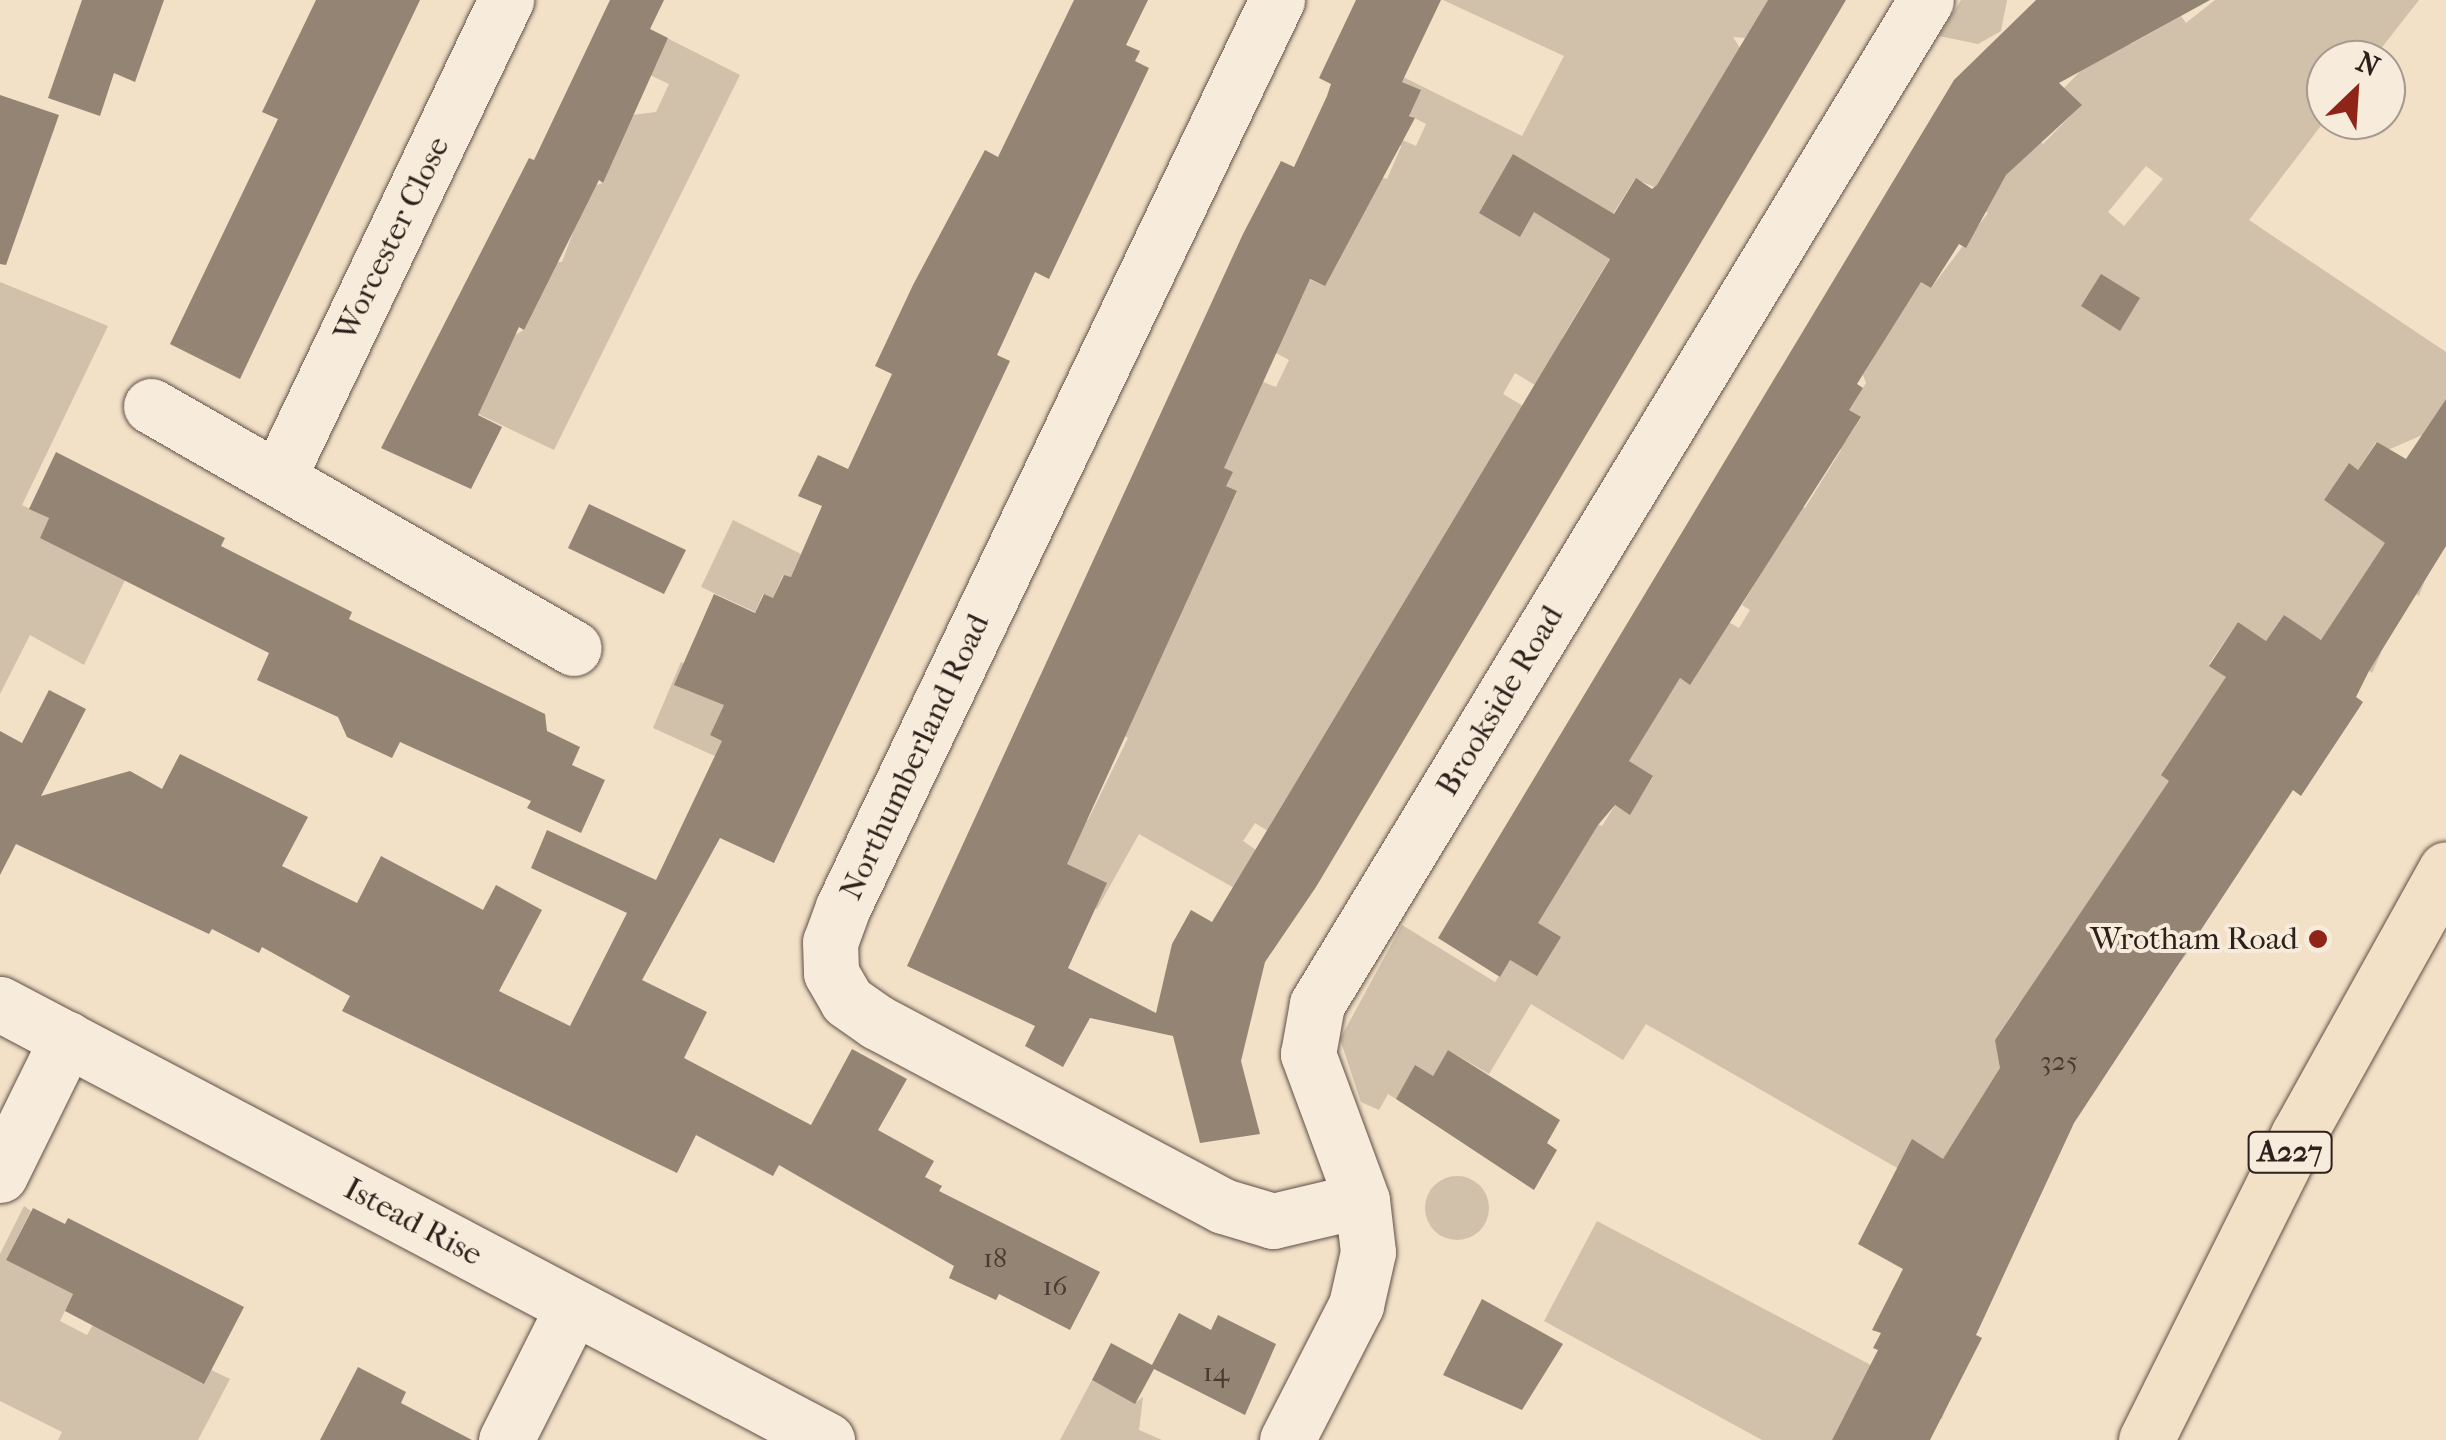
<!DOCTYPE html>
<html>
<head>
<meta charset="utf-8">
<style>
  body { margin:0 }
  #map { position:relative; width:2446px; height:1440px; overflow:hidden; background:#f2e0c7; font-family:"IM FELL French Canon",serif }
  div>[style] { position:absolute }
  .green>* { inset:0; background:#d1c0aa }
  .round { border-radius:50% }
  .building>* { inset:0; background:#948474 }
  .roads { filter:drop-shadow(0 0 2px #5f5146) drop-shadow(0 0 2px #5f5146) }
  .minor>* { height:55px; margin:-27.5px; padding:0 27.5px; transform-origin:27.5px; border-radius:27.5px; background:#f7ebdb }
  .major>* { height:55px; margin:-27.5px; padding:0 27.5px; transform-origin:27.5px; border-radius:27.5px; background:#f2e0c7 }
  .dots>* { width:28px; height:28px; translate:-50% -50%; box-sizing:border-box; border:5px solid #f7ebdb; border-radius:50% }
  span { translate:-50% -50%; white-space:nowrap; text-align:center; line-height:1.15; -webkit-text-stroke:8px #f7ebdb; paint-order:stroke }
  .number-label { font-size:28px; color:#483a31 }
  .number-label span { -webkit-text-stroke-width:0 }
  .shield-label span { padding:2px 8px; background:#f7ebdb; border:2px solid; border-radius:8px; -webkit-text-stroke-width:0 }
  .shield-label { font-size:30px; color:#2e211b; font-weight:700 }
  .street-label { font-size:32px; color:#2e211b }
  .poi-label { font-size:32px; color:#2e211b }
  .right { translate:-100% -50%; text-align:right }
  .north { position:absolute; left:2306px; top:40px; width:100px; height:100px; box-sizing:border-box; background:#f7ebdb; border:2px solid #a79a8e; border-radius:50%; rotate:25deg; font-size:28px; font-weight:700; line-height:40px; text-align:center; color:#2e211b }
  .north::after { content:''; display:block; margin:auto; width:35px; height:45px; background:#8f2418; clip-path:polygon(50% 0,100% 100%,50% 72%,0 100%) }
</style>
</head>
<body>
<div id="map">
  <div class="green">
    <div style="clip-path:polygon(1443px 0,1768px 0,1745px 38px,1733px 37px,1740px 48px,1694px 172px,1730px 195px,1676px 196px,1635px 179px,1592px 247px,1610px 258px,1562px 338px,1564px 349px,1535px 385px,1515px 373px,1503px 394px,1523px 406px,1268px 831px,1255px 823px,1243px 841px,1256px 850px,1257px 900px,1294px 922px,1139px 834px,1097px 909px,1060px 892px,1003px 845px,1088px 820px,1128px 738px,1122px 734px,1237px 492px,1226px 486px,1232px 473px,1190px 453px,1228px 459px,1263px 382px,1276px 387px,1289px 360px,1276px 353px,1308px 279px,1325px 286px,1295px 205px,1354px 232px,1380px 177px,1387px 179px,1401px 147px,1398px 138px,1416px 146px,1426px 124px,1409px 115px,1420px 90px,1377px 70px,1379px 65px,1522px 136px,1564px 56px)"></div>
    <div style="clip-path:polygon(1961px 0,2007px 0,2001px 31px,1978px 44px,1939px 36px)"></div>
    <div style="clip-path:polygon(evenodd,2215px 0,2419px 0,2372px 60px,2326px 60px,2326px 119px,2249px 220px,2446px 352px,2446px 399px,2422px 435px,2388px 450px,2376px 442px,2358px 470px,2348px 464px,2324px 500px,2428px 572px,2419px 596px,2371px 565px,2334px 622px,2381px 653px,2372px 673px,2284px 616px,2266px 641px,2238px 622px,2209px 664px,2273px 708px,2125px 913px,2187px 954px,2175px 968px,2018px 1005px,1995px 1040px,2008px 1065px,1927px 1185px,1646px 1024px,1623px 1060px,1531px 1004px,1489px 1074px,1448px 1050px,1433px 1076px,1415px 1066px,1396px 1099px,1388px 1094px,1379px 1110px,1361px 1102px,1340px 1039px,1402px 925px,1495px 982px,1510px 960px,1537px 975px,1534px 921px,1592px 821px,1602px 826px,1614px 807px,1605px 800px,1630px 814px,1653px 777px,1629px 761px,1680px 678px,1689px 684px,1718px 616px,1739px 628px,1750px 610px,1742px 605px,1764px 568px,1788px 498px,1805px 508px,1841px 450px,1824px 438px,1829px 430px,1846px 441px,1861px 418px,1843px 406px,1852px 405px,1866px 383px,1863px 375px,1920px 281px,1931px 288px,1988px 213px,1968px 199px,1983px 175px,2038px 140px,2043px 144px,2081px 105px,2064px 88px,2106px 45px,2131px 44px,2181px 16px,2186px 23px,2215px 0,2146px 166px,2163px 179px,2124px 226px,2108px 212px,2146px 166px)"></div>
    <div style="clip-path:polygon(667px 38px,740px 75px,554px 450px,474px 412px,511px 337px,524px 330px,552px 262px,562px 262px,590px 187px,603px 183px,632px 115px,656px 112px,669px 84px,650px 75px)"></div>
    <div style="clip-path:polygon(0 282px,108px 326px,22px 505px,49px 518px,40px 538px,140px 549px,84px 665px,30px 635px,0 694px)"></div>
    <div style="clip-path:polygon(733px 520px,801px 554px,791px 577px,783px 575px,773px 598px,763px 594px,755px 612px,701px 587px)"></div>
    <div style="clip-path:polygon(681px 662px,733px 686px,710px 735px,737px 748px,730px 763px,653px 728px)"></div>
    <div class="round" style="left:1425px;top:1176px;width:64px;height:64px"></div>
    <div style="clip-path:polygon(24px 1206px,31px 1211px,6px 1260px,73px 1294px,60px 1321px,87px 1335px,102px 1309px,193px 1280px,158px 1360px,190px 1377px,197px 1363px,230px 1379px,198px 1440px,58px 1440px,62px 1432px,0 1401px,0 1254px)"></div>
    <div style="clip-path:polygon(1597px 1221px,1947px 1405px,1942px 1419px,1863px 1380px,1832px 1440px,1762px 1440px,1544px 1321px)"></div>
    <div style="clip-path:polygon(1092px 1380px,1135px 1403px,1143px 1397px,1139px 1430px,1162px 1440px,1060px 1440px)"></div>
  </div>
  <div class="building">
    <div style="clip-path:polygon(82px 0,164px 0,135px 82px,114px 73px,100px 116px,48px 98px)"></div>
    <div style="clip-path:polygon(316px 0,420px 0,240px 379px,170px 344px,278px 119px,262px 112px)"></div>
    <div style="clip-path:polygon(610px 0,664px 0,650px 29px,668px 38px,603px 183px,599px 180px,524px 330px,519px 327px,478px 415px,502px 427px,471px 489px,381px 448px,529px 158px,534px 160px)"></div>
    <div style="clip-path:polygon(1074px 0,1148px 0,1126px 45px,1140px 51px,1135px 61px,1149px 68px,1049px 279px,1035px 272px,997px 355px,1010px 361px,774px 863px,720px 838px,642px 980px,707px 1012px,684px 1058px,811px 1125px,852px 1049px,907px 1079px,878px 1130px,934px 1161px,925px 1177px,942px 1186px,939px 1191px,1100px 1272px,1070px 1330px,999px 1294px,996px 1300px,949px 1278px,954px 1266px,779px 1165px,773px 1176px,696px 1135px,677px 1173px,342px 1011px,350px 996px,262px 947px,259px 953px,212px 929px,209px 934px,16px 844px,0 875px,0 731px,22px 743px,49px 690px,86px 709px,41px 796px,130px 771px,162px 789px,180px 754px,308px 817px,282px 866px,357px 903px,381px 856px,483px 910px,496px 885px,542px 910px,499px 991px,570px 1026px,627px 913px,531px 868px,547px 830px,656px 880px,722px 741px,710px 735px,724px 705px,674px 685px,714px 594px,755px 613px,764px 594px,773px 598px,784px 575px,791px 577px,822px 506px,798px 496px,818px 455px,848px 469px,892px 374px,875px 366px,913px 285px,985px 150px,998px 157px)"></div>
    <div style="clip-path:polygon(1356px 0,1441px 0,1402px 82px,1421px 90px,1409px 116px,1415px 118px,1325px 286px,1310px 279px,1224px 468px,1233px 472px,1226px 486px,1237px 491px,1067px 864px,1107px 883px,1068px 968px,1156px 1013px,1172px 944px,1191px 910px,1212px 922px,1610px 259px,1534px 212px,1520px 237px,1479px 213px,1513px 154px,1614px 214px,1636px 178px,1652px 189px,1657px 185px,1768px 0,1846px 0,1316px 887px,1265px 962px,1241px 1061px,1260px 1134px,1200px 1143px,1173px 1036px,1090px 1018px,1063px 1067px,1025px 1046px,1035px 1026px,907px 966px,1243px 234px,1281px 161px,1294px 167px,1327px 96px,1331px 84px,1319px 78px)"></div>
    <div style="clip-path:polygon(2036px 0,2210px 0,2059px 83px,2082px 105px,2006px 175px,1966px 248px,1959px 244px,1931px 288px,1921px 282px,1857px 384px,1863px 388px,1849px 410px,1861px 417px,1690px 685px,1680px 678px,1629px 761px,1653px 776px,1630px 815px,1615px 805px,1598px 825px,1538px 923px,1561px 937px,1537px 976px,1510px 960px,1500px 977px,1438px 938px,1954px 80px)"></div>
    <div style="clip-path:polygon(0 95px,59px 115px,6px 265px,0 264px)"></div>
    <div style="clip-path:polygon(2101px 274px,2140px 298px,2120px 331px,2081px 306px)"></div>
    <div style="clip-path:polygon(2446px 399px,2446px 546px,2369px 671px,2356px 697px,2363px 702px,2301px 796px,2293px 790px,2074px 1123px,1976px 1335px,1982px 1338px,1930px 1440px,1832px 1440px,1878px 1350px,1873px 1348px,1881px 1333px,1872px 1330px,1903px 1269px,1858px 1244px,1912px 1139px,1943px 1159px,2000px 1068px,1995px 1040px,2169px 781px,2161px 775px,2226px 677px,2209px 666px,2238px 622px,2266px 641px,2284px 615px,2321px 640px,2385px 543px,2324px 500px,2349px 463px,2358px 470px,2377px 442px,2406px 459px)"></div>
    <div style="clip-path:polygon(56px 452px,225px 538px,221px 546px,352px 612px,349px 619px,545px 714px,547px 731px,580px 747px,572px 765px,605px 780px,581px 833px,527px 808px,531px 801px,400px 742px,392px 758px,347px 737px,338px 717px,257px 680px,269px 653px,40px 538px,49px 518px,29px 509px)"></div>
    <div style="clip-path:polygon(589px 504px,686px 550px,664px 594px,568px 548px)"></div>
    <div style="clip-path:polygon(1448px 1050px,1560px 1120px,1547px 1143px,1557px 1150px,1534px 1190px,1396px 1099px,1415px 1065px,1433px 1076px)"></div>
    <div style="clip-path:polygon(33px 1208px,65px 1224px,68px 1218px,244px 1307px,204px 1384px,65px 1311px,73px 1294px,6px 1260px)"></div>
    <div style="clip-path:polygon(1482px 1299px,1563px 1344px,1522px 1410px,1443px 1375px)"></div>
    <div style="clip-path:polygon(1179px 1313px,1211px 1330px,1218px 1315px,1276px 1344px,1245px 1415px,1154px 1369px,1135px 1404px,1092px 1380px,1111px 1343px,1152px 1365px)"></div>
    <div style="clip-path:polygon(358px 1367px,406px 1392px,401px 1403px,472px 1440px,320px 1440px)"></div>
  </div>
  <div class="roads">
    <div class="minor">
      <div style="left:1277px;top:0;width:1005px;rotate:115.57deg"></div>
      <div style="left:843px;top:907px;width:37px;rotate:110deg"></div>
      <div style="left:830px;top:942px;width:31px;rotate:88deg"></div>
      <div style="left:831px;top:973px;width:32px;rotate:60deg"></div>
      <div style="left:847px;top:1001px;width:37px;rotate:35deg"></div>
      <div style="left:877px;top:1022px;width:392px;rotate:28deg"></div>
      <div style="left:1223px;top:1206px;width:52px;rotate:16.7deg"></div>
      <div style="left:1273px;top:1221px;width:91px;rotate:-13.3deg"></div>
      <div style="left:151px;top:406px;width:487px;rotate:29.8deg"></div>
      <div style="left:278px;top:478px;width:530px;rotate:-64.5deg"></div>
      <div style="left:0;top:1004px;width:935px;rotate:27.8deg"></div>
      <div style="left:0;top:1175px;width:152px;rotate:-63.8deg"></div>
      <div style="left:506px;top:1440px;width:149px;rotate:-63.3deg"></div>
      <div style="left:1287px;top:1440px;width:152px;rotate:-62.9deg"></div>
      <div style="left:1356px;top:1305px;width:54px;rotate:-77.2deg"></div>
      <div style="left:1368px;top:1252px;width:52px;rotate:-96.6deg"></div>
      <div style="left:1362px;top:1200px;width:156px;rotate:-110.3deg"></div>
      <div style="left:1308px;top:1054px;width:51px;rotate:-79.8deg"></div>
      <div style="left:1317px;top:1004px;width:1174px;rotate:-58.76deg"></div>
    </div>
    <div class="major">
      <div style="left:2146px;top:1440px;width:341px;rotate:-63.5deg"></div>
      <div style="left:2298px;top:1135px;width:304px;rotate:-60.9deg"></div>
    </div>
  </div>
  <div class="dots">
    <div style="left:2318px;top:939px;background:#8f2418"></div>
  </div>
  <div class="number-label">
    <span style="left:2059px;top:1061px">325</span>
    <span style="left:995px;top:1258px">18</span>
    <span style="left:1055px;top:1286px">16</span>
    <span style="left:1216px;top:1372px">14</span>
  </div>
  <div class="shield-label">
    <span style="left:2290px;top:1152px">A227</span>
  </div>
  <div class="street-label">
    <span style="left:392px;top:239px;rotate:-64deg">Worcester Close</span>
    <span style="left:1500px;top:701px;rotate:-59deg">Brookside Road</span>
    <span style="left:915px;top:757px;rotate:-65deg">Northumberland Road</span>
    <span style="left:413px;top:1222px;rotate:28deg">Istead Rise</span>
  </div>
  <div class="poi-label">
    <span class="right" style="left:2298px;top:939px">Wrotham Road</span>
  </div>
  <div class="north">N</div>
</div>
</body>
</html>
